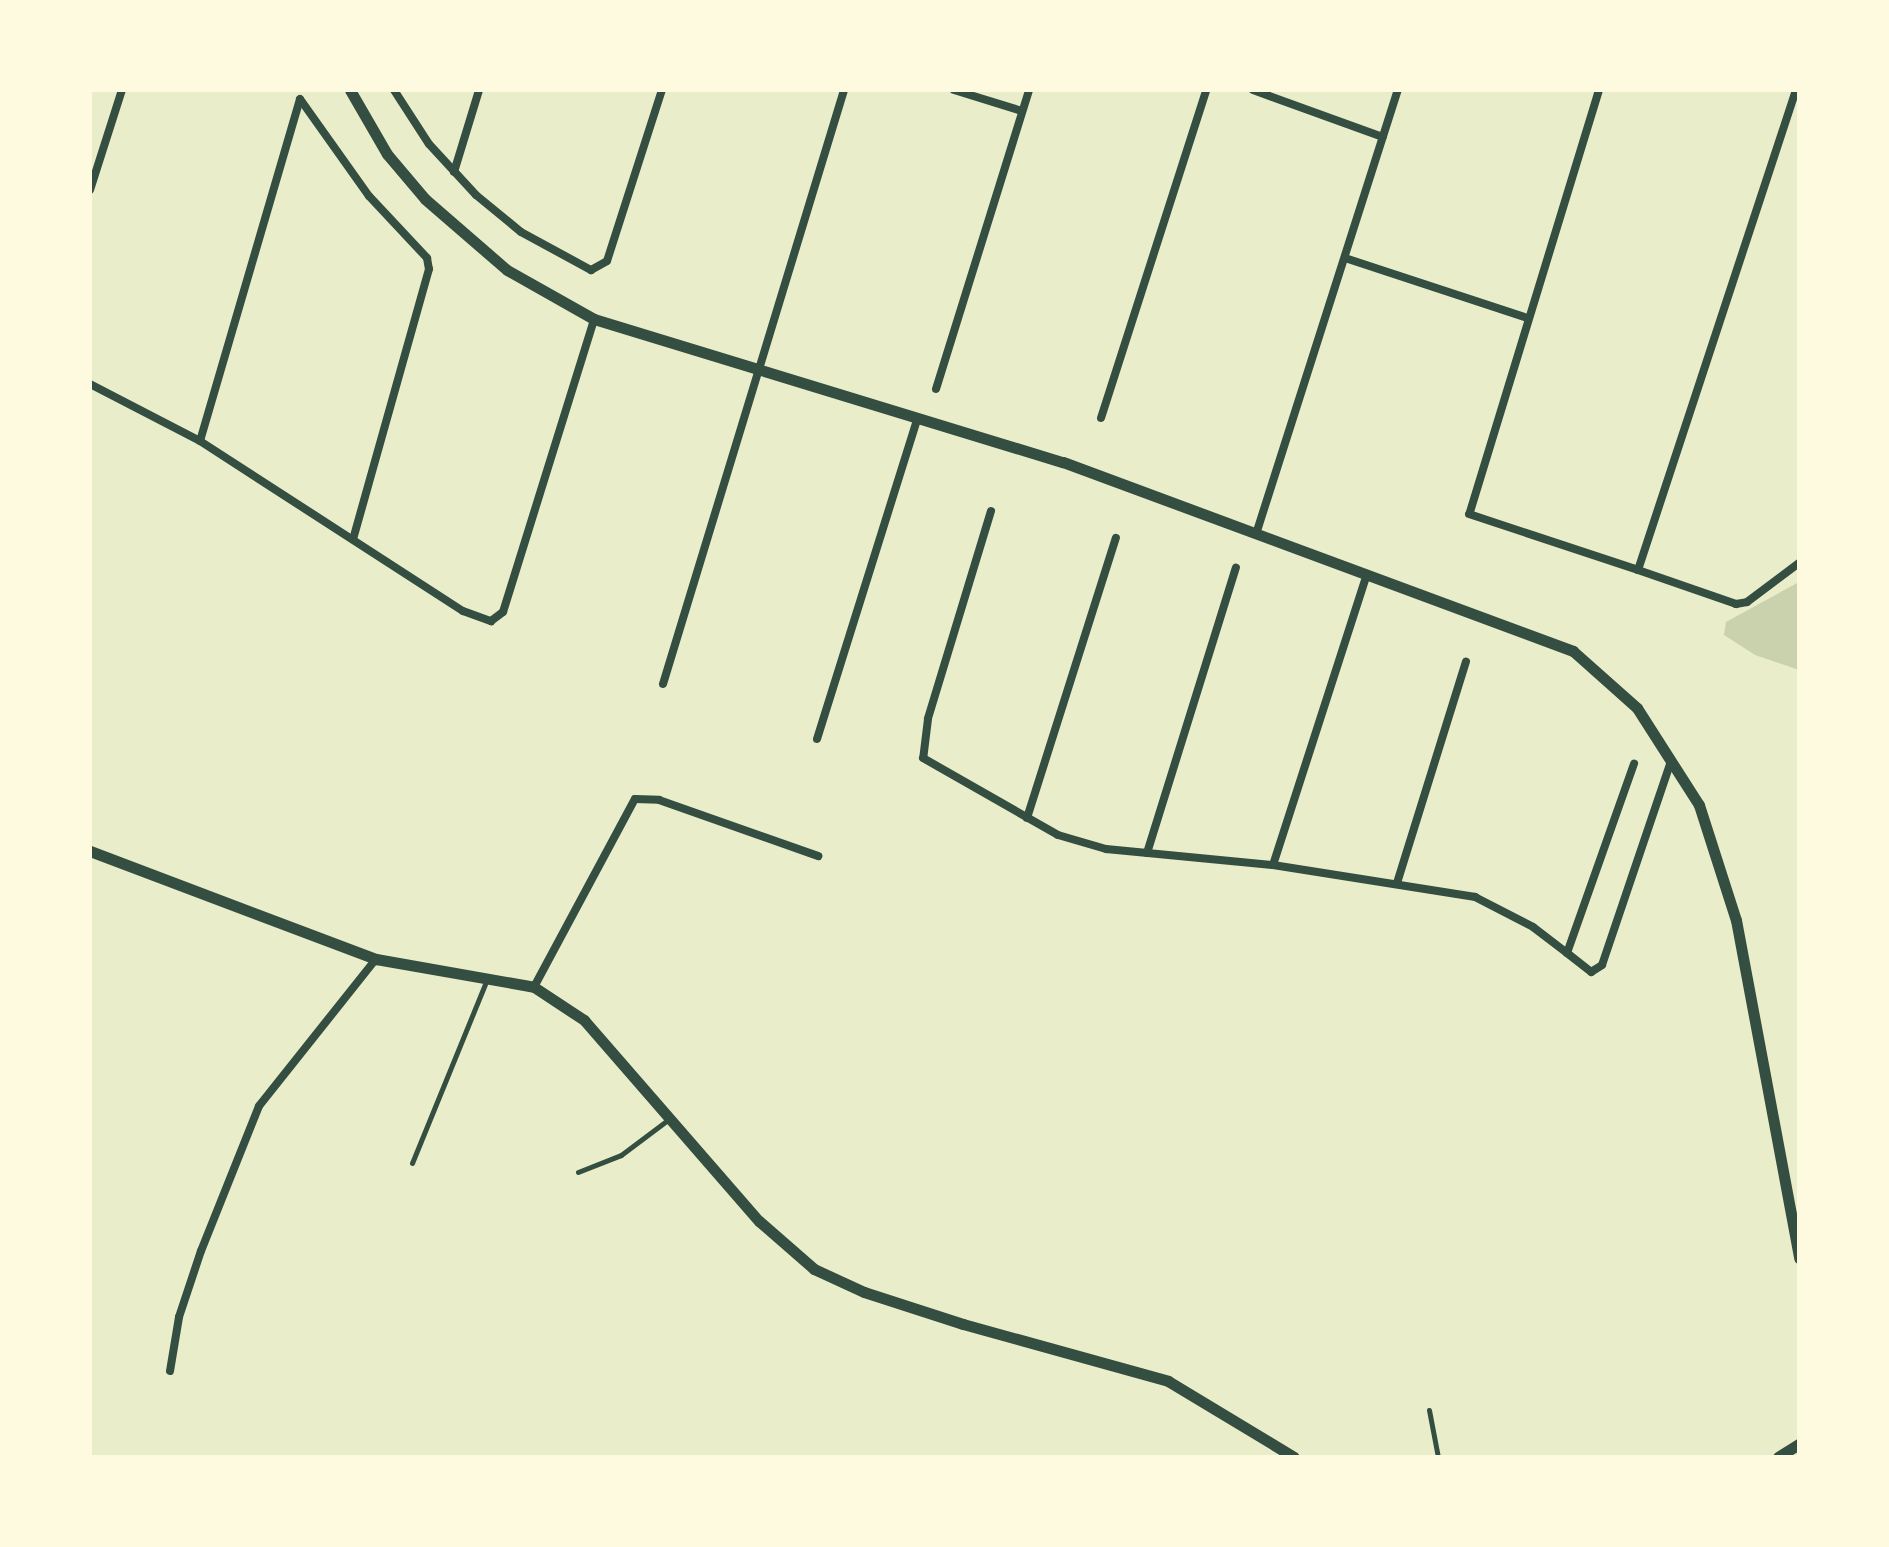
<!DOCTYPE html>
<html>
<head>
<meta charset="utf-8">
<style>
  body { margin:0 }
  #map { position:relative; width:1889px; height:1547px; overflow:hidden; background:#e9edc9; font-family:Poppins,sans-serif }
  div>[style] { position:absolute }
  .green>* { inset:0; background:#cad2ad }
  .service>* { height:5px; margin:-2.5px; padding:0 2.5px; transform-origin:2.5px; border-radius:2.5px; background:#344e41 }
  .minor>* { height:8px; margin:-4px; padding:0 4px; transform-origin:4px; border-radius:4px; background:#344e41 }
  .tertiary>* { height:11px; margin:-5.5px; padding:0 5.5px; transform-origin:5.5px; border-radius:5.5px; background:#344e41 }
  span { translate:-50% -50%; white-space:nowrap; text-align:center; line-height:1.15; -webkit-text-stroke:6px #fefae0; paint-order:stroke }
  .frame { position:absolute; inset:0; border:92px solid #fefae0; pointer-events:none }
</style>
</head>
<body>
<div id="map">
  <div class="green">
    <div style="clip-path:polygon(1799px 582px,1799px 670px,1755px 655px,1724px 635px,1726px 622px)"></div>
  </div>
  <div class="service">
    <div style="left:412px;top:1163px;width:199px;rotate:-67.8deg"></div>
    <div style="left:578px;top:1172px;width:46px;rotate:-21.6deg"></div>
    <div style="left:621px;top:1155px;width:60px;rotate:-36.9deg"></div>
    <div style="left:1429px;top:1410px;width:48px;rotate:79.2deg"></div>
  </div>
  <div class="minor">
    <div style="left:394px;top:90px;width:64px;rotate:57.1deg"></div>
    <div style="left:429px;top:144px;width:69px;rotate:47.3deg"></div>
    <div style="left:476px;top:195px;width:58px;rotate:39.4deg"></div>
    <div style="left:521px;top:232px;width:80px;rotate:28.5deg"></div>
    <div style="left:591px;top:270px;width:18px;rotate:-29deg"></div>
    <div style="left:607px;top:261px;width:180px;rotate:-72.2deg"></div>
    <div style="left:954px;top:90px;width:71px;rotate:17.2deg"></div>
    <div style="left:1253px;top:90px;width:138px;rotate:19.9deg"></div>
    <div style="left:1599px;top:90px;width:443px;rotate:107deg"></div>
    <div style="left:1469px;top:514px;width:178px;rotate:18.3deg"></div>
    <div style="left:1638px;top:570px;width:505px;rotate:-71.78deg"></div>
    <div style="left:300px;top:99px;width:119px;rotate:54.6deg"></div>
    <div style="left:369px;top:196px;width:85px;rotate:46.9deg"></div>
    <div style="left:427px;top:258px;width:11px;rotate:80deg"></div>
    <div style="left:429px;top:269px;width:281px;rotate:105.7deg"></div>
    <div style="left:454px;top:172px;width:86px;rotate:-73deg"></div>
    <div style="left:90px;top:190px;width:105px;rotate:-72.3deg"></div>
    <div style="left:1345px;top:258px;width:192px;rotate:18.2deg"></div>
    <div style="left:90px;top:384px;width:124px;rotate:27.4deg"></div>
    <div style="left:200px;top:441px;width:313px;rotate:32.9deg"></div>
    <div style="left:463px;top:611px;width:30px;rotate:20deg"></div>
    <div style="left:491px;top:621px;width:15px;rotate:-37deg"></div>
    <div style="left:503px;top:612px;width:307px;rotate:-72.7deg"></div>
    <div style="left:936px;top:389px;width:313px;rotate:-72.7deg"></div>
    <div style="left:1101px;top:418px;width:344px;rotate:-72.2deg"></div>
    <div style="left:200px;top:441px;width:356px;rotate:-73.7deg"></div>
    <div style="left:991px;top:511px;width:217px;rotate:106.9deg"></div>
    <div style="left:928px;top:719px;width:39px;rotate:97deg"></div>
    <div style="left:923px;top:758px;width:155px;rotate:29.7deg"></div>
    <div style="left:1058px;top:835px;width:50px;rotate:16.3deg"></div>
    <div style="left:1106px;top:849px;width:168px;rotate:5.5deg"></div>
    <div style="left:1273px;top:865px;width:306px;rotate:-72.1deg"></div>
    <div style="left:1257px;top:531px;width:463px;rotate:-72.3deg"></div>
    <div style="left:1638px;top:570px;width:104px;rotate:19.1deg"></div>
    <div style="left:1736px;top:604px;width:11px;rotate:-10deg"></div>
    <div style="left:1747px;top:602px;width:65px;rotate:-36.9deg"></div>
    <div style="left:663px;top:684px;width:621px;rotate:-73.05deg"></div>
    <div style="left:817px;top:739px;width:335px;rotate:-72.6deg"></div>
    <div style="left:1027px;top:818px;width:294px;rotate:-72.4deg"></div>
    <div style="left:1147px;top:853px;width:299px;rotate:-72.7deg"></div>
    <div style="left:1273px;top:865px;width:205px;rotate:9deg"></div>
    <div style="left:1475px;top:897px;width:65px;rotate:27.3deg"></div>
    <div style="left:1533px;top:927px;width:43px;rotate:37.4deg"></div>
    <div style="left:1567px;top:953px;width:201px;rotate:-70.5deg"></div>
    <div style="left:1397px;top:883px;width:232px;rotate:-72.7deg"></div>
    <div style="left:1567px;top:953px;width:31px;rotate:38deg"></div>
    <div style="left:1591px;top:972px;width:13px;rotate:-32deg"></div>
    <div style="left:1602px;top:965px;width:215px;rotate:-71.3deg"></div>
    <div style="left:534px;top:987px;width:213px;rotate:-61.8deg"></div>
    <div style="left:635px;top:799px;width:24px;rotate:2deg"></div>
    <div style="left:659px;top:800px;width:169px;rotate:19.4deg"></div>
    <div style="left:170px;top:1371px;width:55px;rotate:-80.5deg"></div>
    <div style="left:179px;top:1317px;width:70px;rotate:-71.6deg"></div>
    <div style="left:201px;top:1251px;width:156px;rotate:-68.2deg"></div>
    <div style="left:259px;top:1106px;width:188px;rotate:-51.5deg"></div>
  </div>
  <div class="tertiary">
    <div style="left:350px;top:90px;width:74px;rotate:60deg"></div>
    <div style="left:387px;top:154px;width:59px;rotate:49.8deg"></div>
    <div style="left:425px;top:199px;width:108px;rotate:40.9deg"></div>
    <div style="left:507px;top:270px;width:100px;rotate:29.4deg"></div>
    <div style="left:594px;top:319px;width:490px;rotate:17deg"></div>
    <div style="left:1063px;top:462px;width:544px;rotate:20.33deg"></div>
    <div style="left:1573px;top:651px;width:86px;rotate:41.7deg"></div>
    <div style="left:1637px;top:708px;width:115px;rotate:57.4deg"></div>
    <div style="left:1699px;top:805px;width:121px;rotate:72.2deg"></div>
    <div style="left:1736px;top:920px;width:344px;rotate:79.4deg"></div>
    <div style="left:90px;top:851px;width:306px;rotate:20.7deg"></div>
    <div style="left:376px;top:959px;width:160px;rotate:10deg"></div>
    <div style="left:534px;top:987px;width:60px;rotate:33.4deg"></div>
    <div style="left:584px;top:1020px;width:267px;rotate:49deg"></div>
    <div style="left:759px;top:1221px;width:73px;rotate:41.1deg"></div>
    <div style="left:814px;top:1269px;width:55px;rotate:24.7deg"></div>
    <div style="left:864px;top:1292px;width:104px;rotate:17.9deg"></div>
    <div style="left:963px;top:1324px;width:213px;rotate:15.5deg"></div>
    <div style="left:1168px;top:1381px;width:147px;rotate:31.1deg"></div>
    <div style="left:1778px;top:1457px;width:25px;rotate:-32deg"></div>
  </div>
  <div class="frame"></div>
</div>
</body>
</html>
